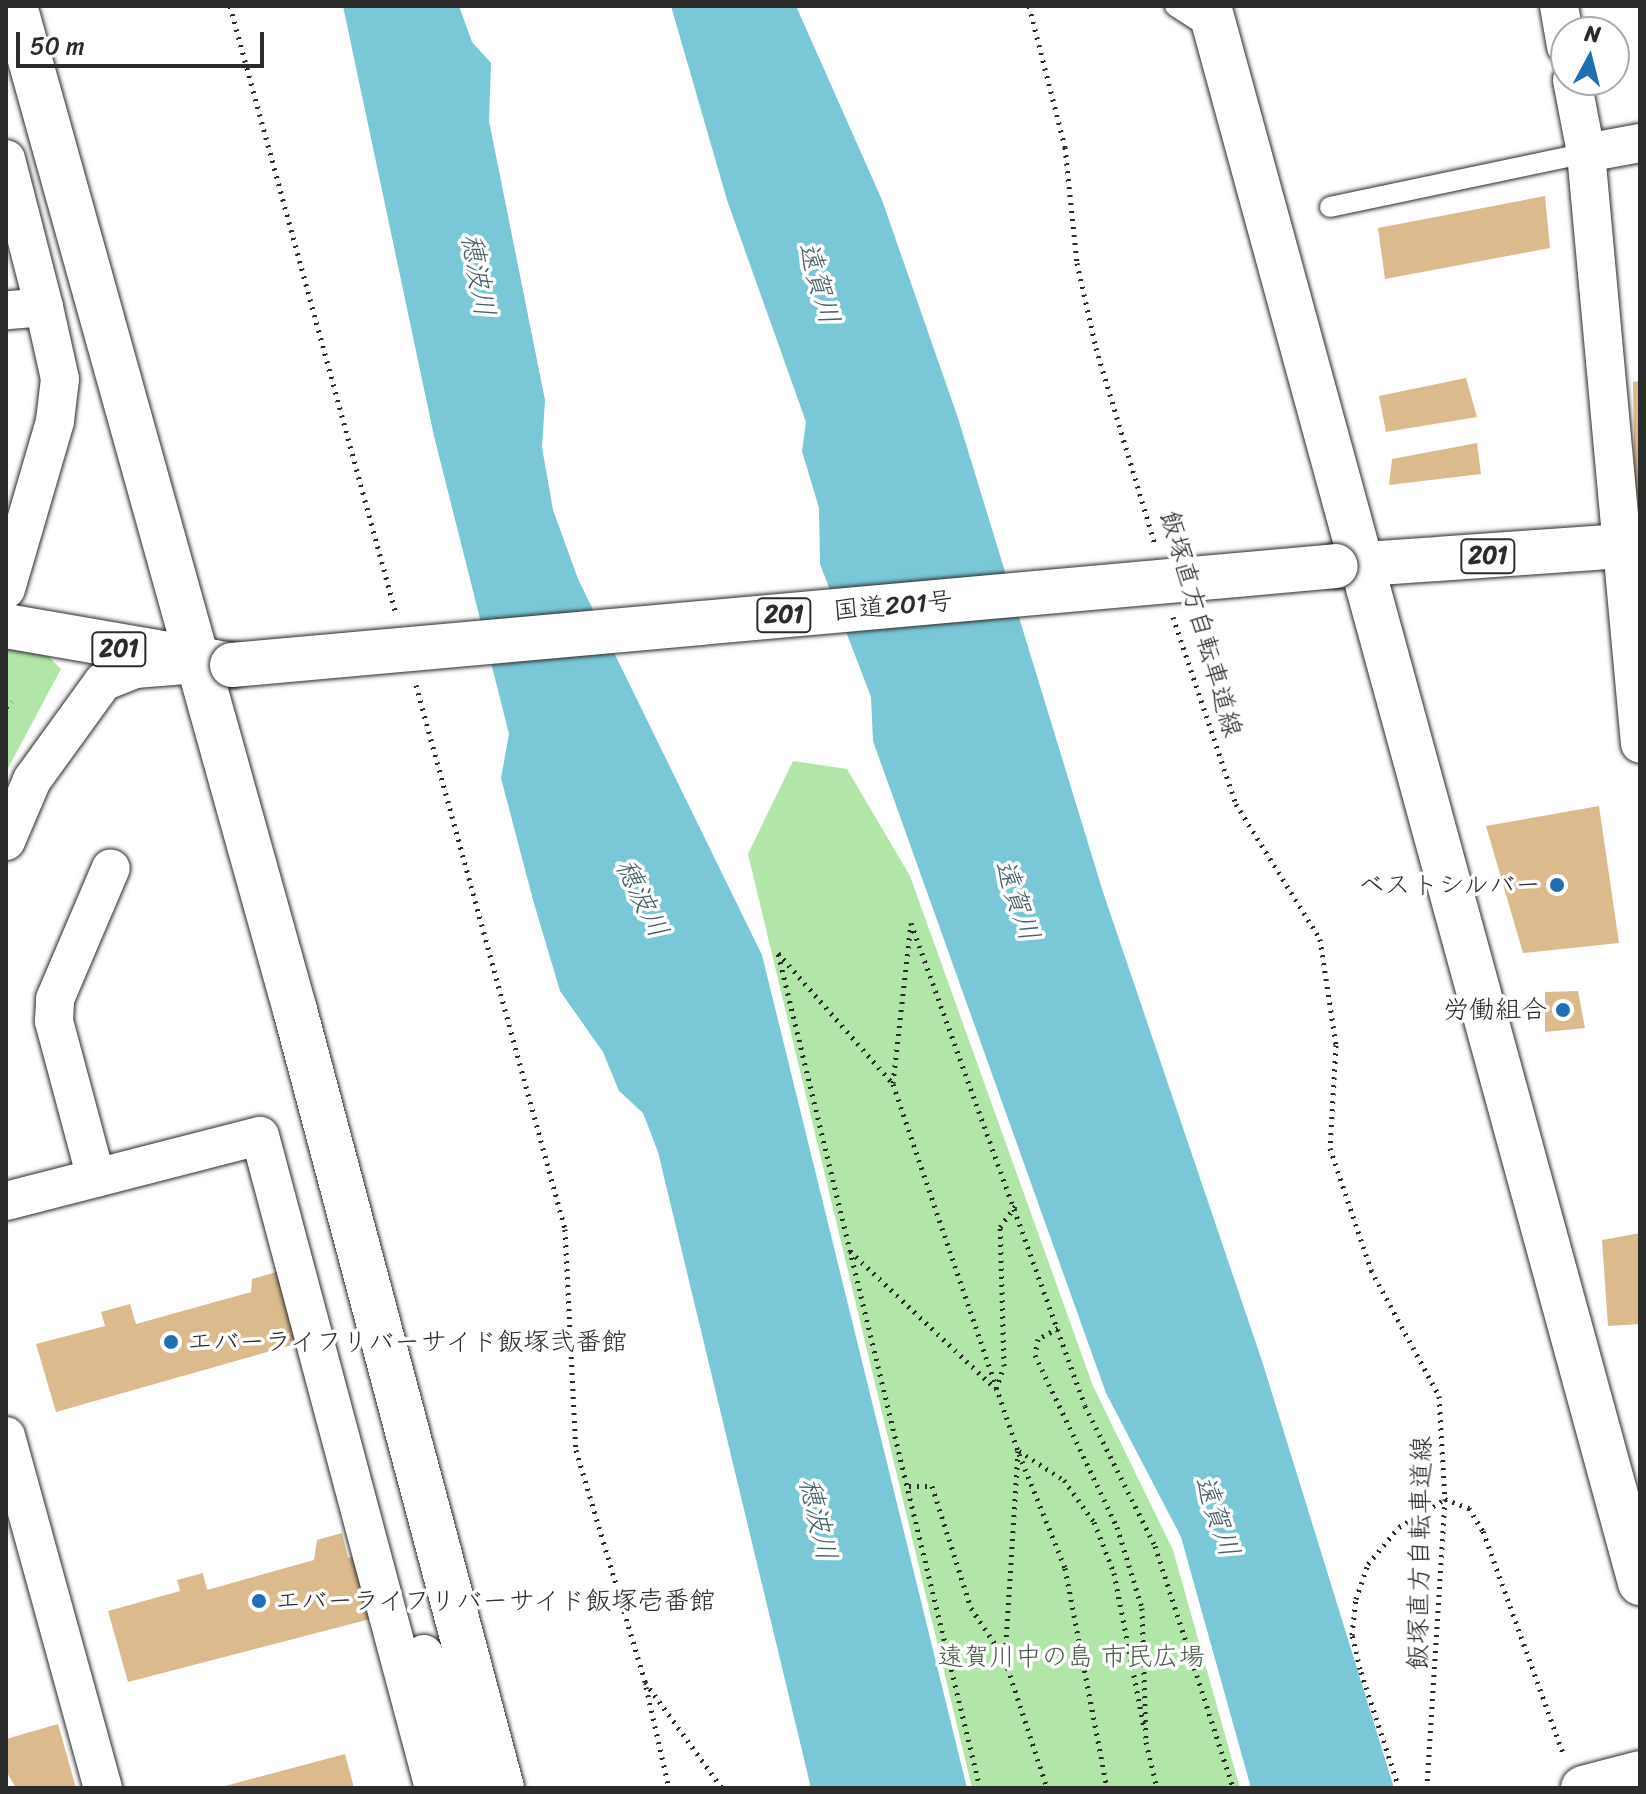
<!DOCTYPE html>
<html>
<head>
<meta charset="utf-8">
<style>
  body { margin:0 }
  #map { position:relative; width:1646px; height:1794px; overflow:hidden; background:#fff; font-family:Sriracha,"Klee One",sans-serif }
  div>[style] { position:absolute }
  .green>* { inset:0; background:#b1e6a8 }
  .water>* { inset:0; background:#7ac8d7 }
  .building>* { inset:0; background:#dbbb8e }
  .path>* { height:5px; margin-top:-2.5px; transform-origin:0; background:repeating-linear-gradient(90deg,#2b2b2b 0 2px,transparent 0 8px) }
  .roads { filter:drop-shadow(0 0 2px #2b2b2b) drop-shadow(0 0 2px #2b2b2b) }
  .lane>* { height:20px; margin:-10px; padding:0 10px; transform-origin:10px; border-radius:10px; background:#fff }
  .street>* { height:38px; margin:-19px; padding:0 19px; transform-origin:19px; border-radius:19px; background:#fff }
  .secondary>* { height:44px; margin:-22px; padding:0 22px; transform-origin:22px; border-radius:22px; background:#fff }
  .highway>* { height:44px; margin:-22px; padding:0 22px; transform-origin:22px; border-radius:22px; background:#fff }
  .bridges { filter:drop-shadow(0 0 2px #2b2b2b) drop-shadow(0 0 2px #2b2b2b) }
  .highway-bridge>* { height:44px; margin:-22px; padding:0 22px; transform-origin:22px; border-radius:22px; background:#fff }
  .dots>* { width:22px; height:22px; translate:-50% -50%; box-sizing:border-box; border:4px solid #fff; border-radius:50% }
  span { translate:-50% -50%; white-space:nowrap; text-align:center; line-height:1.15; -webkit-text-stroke:7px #fff; paint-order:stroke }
  .shield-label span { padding:2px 6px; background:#fff; border:2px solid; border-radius:6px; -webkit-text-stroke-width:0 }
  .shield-label { font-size:24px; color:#2b2b2b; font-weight:700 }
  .street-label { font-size:26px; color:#2b2b2b }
  .poi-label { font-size:26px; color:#2b2b2b }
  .right { translate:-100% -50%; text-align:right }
  .left { translate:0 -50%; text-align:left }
  .park-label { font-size:26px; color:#4c5a4a }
  .water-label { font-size:28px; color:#476267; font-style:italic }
  .frame { position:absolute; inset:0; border:8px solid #2b2b2b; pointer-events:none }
  .north { position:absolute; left:1550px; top:16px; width:80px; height:80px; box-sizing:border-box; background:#fff; border:2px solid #aaa; border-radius:50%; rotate:7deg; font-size:22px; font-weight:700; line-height:32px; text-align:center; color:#2b2b2b }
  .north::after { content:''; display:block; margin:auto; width:28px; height:36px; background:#1f6fb2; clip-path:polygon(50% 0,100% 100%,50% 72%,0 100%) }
  .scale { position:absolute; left:16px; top:32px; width:248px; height:36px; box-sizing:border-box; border:4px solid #2b2b2b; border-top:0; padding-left:10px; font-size:24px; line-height:28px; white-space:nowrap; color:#2b2b2b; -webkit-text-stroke:6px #fff; paint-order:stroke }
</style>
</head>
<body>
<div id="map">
  <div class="green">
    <div style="clip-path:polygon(6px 648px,48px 656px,61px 669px,6px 772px)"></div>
    <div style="clip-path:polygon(793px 761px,847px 769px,910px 876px,1093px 1386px,1173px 1550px,1240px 1788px,972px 1788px,748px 854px)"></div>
  </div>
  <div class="water">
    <div style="clip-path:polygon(343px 6px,459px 6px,472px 42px,491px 63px,489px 121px,545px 400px,542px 447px,553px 510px,578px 579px,762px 955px,967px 1788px,811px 1788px,658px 1152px,643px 1113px,619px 1091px,603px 1052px,560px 991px,533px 900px,501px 778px,509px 734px,434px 436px)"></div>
    <div style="clip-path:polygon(671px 6px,796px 6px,882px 200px,958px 418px,1103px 892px,1262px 1361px,1394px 1788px,1251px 1788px,1181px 1537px,1106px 1393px,873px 741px,871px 697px,820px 564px,819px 508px,802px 451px,806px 422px,727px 200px)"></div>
  </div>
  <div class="building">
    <div style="clip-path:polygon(1545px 196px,1550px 248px,1385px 279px,1378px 228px)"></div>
    <div style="clip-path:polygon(1466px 378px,1477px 417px,1386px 432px,1379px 396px)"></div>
    <div style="clip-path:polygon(1640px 381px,1640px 497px,1635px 498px,1633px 382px)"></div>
    <div style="clip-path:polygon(1477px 443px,1481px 474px,1389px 485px,1392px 459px)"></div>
    <div style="clip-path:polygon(1599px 806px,1619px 943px,1523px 953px,1486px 826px)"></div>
    <div style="clip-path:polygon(1578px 991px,1585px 1028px,1545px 1032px,1545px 992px)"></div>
    <div style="clip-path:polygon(1640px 1233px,1640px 1324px,1608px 1326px,1602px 1240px)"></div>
    <div style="clip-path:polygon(280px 1271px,306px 1341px,56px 1412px,36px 1344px,105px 1326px,101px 1312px,130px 1304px,136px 1324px,251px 1292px,252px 1279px)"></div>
    <div style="clip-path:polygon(342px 1533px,348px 1558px,360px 1554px,378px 1617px,128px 1682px,108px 1611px,180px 1591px,177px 1580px,203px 1573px,207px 1590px,314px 1560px,317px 1540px)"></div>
    <div style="clip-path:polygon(58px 1724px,76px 1788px,16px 1788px,6px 1771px,6px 1739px)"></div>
    <div style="clip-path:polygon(345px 1754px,354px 1788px,221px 1788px,221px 1787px)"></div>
  </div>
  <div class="path">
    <div style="left:230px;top:6px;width:630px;rotate:74.73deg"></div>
    <div style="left:1029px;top:6px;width:146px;rotate:75.7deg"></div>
    <div style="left:1065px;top:147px;width:117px;rotate:84.1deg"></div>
    <div style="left:1077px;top:263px;width:87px;rotate:77.4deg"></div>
    <div style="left:1096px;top:348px;width:206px;rotate:73.3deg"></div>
    <div style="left:1173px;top:617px;width:197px;rotate:71.4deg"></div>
    <div style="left:1236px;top:804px;width:159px;rotate:58.1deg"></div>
    <div style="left:1320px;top:939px;width:107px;rotate:81.4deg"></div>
    <div style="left:1336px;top:1045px;width:103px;rotate:93.3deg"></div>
    <div style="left:1330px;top:1148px;width:129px;rotate:71.4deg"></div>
    <div style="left:1371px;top:1270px;width:143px;rotate:61.6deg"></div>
    <div style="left:1439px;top:1396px;width:103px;rotate:86.7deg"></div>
    <div style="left:1445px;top:1499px;width:290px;rotate:93.6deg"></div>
    <div style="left:416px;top:685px;width:564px;rotate:74.68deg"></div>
    <div style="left:565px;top:1229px;width:221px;rotate:87.2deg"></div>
    <div style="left:576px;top:1450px;width:242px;rotate:73.4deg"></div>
    <div style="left:645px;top:1682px;width:131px;rotate:54deg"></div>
    <div style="left:6px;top:707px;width:8px;rotate:-45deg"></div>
    <div style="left:893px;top:1083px;width:161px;rotate:-83.6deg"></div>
    <div style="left:911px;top:923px;width:513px;rotate:70.19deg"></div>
    <div style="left:1085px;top:1406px;width:157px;rotate:63.4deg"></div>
    <div style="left:1155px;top:1546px;width:254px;rotate:72.1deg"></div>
    <div style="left:850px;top:1251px;width:201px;rotate:43.4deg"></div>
    <div style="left:996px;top:1389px;width:24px;rotate:-71deg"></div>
    <div style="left:1004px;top:1366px;width:139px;rotate:-91.6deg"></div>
    <div style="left:1000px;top:1227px;width:29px;rotate:-54deg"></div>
    <div style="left:1058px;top:1328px;width:23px;rotate:151deg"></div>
    <div style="left:1038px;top:1339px;width:16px;rotate:101deg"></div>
    <div style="left:1035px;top:1355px;width:191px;rotate:64.5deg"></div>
    <div style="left:1117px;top:1527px;width:85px;rotate:72.8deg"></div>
    <div style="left:1142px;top:1608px;width:134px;rotate:88.3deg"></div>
    <div style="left:1146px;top:1742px;width:47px;rotate:76.6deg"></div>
    <div style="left:1019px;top:1451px;width:54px;rotate:32.8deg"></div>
    <div style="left:1064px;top:1480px;width:52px;rotate:54.5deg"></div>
    <div style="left:1094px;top:1522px;width:55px;rotate:68.6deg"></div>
    <div style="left:1114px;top:1573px;width:158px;rotate:79deg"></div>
    <div style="left:1019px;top:1454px;width:123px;rotate:68deg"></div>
    <div style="left:1065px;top:1568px;width:224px;rotate:79.2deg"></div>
    <div style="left:909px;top:1486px;width:23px"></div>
    <div style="left:932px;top:1486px;width:128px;rotate:72.3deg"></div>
    <div style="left:971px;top:1608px;width:61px;rotate:56.3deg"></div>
    <div style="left:646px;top:1687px;width:104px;rotate:77.2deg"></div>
    <div style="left:980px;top:1788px;width:859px;rotate:-103.6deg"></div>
    <div style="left:778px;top:953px;width:174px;rotate:48.7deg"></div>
    <div style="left:893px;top:1084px;width:388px;rotate:71.2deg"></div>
    <div style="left:1018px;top:1451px;width:209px;rotate:93.6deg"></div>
    <div style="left:1005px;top:1660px;width:135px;rotate:71.8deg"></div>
    <div style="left:1399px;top:1788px;width:125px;rotate:-108.1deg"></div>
    <div style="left:1360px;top:1669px;width:35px;rotate:-103deg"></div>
    <div style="left:1352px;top:1635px;width:36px;rotate:-84deg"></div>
    <div style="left:1356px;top:1599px;width:37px;rotate:-71deg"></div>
    <div style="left:1368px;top:1564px;width:48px;rotate:-50deg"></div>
    <div style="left:1399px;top:1527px;width:54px;rotate:-31.3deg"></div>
    <div style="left:1445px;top:1499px;width:26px;rotate:21deg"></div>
    <div style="left:1469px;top:1508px;width:27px;rotate:59deg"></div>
    <div style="left:1483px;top:1531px;width:239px;rotate:70.2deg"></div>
  </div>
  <div class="roads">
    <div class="lane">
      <div style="left:1175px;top:6px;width:46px;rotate:32.7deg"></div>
      <div style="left:1330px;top:207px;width:262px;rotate:-11.9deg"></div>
    </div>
    <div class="street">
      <div style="left:1559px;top:6px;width:41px;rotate:80.1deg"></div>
      <div style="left:1572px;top:80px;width:74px;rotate:79.1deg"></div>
      <div style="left:1586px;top:153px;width:593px;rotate:84.78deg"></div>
      <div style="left:1586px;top:153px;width:55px;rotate:-10.5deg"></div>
      <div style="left:6px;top:159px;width:153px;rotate:75.6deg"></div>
      <div style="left:44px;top:307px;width:38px;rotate:175deg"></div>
      <div style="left:6px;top:589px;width:175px;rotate:-73.7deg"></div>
      <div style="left:55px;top:421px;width:42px;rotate:-83.2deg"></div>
      <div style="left:60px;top:379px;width:74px;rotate:-102.5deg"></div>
      <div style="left:6px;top:841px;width:66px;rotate:-66.9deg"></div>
      <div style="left:32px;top:780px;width:121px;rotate:-54.1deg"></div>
      <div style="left:103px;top:682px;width:35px;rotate:-22deg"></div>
      <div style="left:135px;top:669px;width:50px;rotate:-4.6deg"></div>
      <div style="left:96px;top:1178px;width:163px;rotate:-105deg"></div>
      <div style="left:54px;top:1021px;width:22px;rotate:-87deg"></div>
      <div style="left:55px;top:999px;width:142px;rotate:-66.9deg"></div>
      <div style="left:6px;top:1201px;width:262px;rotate:-14.4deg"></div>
      <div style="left:260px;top:1136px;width:675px;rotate:75.06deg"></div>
      <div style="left:6px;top:1436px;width:365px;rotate:74.6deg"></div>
      <div style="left:424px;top:1654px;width:140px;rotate:72.6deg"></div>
    </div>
    <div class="secondary">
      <div style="left:15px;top:6px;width:1042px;rotate:74.42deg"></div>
      <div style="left:295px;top:1010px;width:805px;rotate:75.1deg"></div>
      <div style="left:1209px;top:6px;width:1635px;rotate:74.71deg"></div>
      <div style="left:1583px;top:1788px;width:59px;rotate:-14.7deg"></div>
    </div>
    <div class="highway">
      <div style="left:1336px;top:566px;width:305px;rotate:-4deg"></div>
      <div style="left:6px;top:626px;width:229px;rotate:9.8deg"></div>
    </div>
  </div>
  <div class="bridges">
    <div class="highway-bridge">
      <div style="left:232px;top:665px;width:1108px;rotate:-5.12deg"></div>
    </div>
  </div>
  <div class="dots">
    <div style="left:1557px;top:885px;background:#1f6fb2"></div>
    <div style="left:1563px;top:1010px;background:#1f6fb2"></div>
    <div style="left:171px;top:1342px;background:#1f6fb2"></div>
    <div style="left:259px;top:1601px;background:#1f6fb2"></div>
  </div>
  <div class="shield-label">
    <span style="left:1488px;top:556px">201</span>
    <span style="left:784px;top:615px">201</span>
    <span style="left:119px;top:649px">201</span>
  </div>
  <div class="street-label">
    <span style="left:893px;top:606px;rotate:-5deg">国道201号</span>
    <span style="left:1201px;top:624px;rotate:74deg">飯塚直方自転車道線</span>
    <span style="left:1420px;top:1553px;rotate:-89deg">飯塚直方自転車道線</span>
  </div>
  <div class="poi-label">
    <span class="right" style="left:1541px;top:885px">ベストシルバー</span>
    <span class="right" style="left:1547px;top:1010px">労働組合</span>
    <span class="left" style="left:187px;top:1342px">エバーライフリバーサイド飯塚弐番館</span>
    <span class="left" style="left:275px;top:1601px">エバーライフリバーサイド飯塚壱番館</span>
  </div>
  <div class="park-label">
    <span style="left:1071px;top:1657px">遠賀川中の島 市民広場</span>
  </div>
  <div class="water-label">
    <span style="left:478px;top:275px;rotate:80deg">穂波川</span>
    <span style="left:819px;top:283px;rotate:74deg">遠賀川</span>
    <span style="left:642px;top:898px;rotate:64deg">穂波川</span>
    <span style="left:1017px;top:900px;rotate:71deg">遠賀川</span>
    <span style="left:1217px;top:1516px;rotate:71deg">遠賀川</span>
    <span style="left:818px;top:1519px;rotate:77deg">穂波川</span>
  </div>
  <div class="frame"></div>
  <div class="north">N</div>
  <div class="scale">50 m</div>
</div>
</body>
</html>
